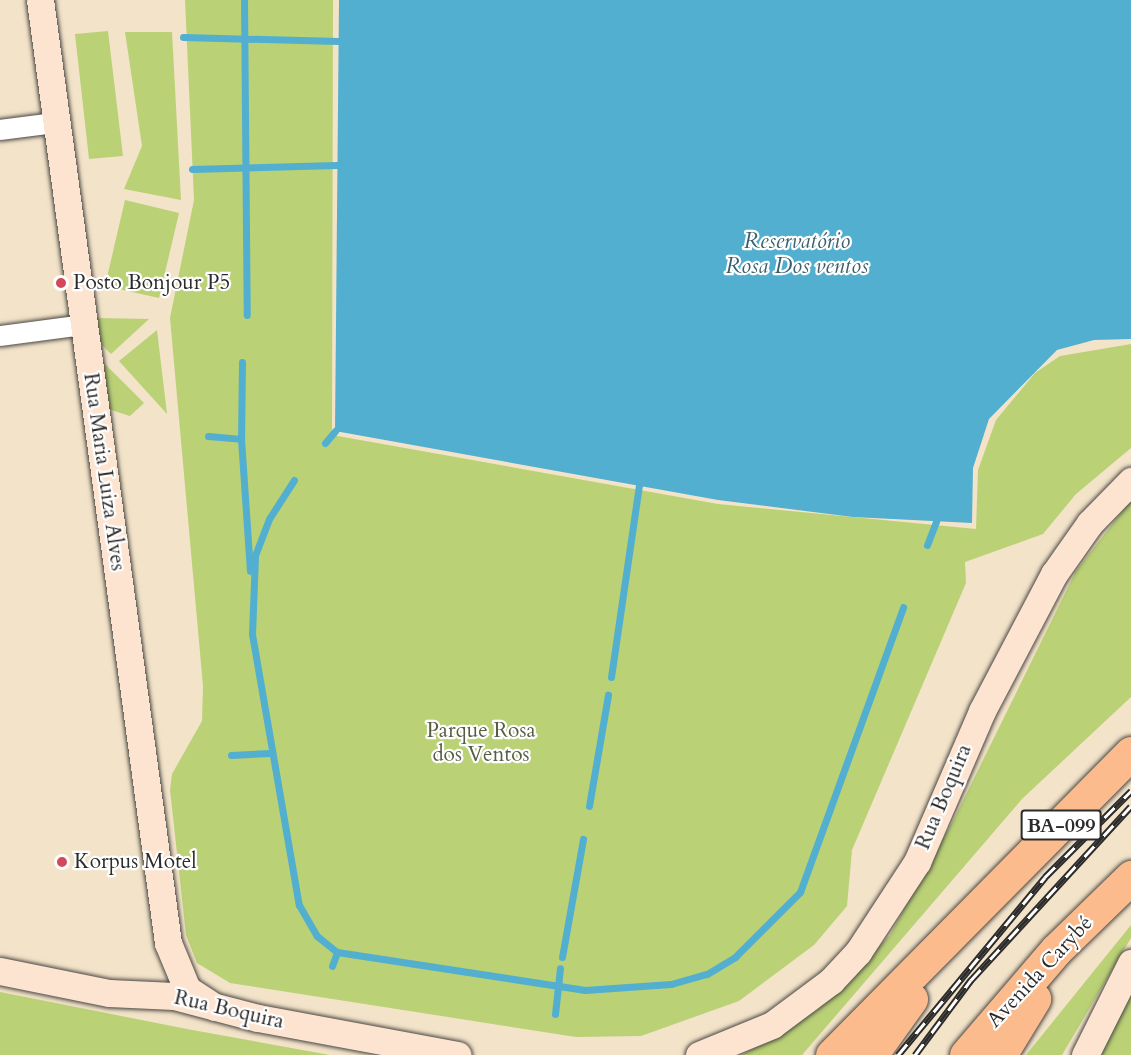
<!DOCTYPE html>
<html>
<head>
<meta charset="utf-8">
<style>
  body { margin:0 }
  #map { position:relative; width:1131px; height:1055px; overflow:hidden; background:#f3e3c9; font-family:Cardo,serif }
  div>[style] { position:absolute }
  .green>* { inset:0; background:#bad176 }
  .water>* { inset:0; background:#52afd0 }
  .stream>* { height:7px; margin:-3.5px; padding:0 3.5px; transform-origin:3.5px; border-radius:3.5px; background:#52afd0 }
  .roads { filter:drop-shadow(0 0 2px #494743) drop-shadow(0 0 2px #494743) }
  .street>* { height:20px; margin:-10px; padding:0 10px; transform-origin:10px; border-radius:10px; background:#fff }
  .secondary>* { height:27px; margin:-13.5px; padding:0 13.5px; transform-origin:13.5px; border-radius:13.5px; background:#fde4d1 }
  .highway>* { height:33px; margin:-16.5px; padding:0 16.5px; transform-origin:16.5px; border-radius:16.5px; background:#fbbb8c }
  .rail>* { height:7px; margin-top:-3.5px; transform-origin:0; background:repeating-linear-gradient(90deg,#fff 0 14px,#2b2b2b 0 28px); box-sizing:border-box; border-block:2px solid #2b2b2b }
  .dots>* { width:16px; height:16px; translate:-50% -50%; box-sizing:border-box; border:3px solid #fff; border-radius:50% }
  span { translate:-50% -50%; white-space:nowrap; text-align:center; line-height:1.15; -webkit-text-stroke:4.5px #fff; paint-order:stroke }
  .shield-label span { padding:2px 4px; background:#fff; border:2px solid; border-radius:4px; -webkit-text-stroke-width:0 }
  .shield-label { font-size:20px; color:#2b2b2b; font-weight:700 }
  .poi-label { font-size:21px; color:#2b2b2b }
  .left { translate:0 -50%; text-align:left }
  .street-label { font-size:21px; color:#2b2b2b }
  .park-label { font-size:21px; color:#565d42 }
  .water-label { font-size:22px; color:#3b606d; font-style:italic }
</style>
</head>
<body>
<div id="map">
  <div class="green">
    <div style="clip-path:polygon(185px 0,333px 0,332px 435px,718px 504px,976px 529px,978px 470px,996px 420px,1035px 373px,1060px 356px,1131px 344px,1131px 448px,1076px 494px,1043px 534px,965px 562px,966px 583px,852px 850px,847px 906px,814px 945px,739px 1001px,641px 1036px,576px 1037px,230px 983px,197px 963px,186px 935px,170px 790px,172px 774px,202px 721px,203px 686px,170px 318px,194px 200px)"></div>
    <div style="clip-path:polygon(108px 31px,123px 156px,89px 159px,75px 34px)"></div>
    <div style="clip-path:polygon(125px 32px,172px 32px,181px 200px,124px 189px,142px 146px)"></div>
    <div style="clip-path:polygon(125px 200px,179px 213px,159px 298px,105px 286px)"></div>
    <div style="clip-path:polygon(97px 318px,149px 319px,111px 354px,99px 342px)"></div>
    <div style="clip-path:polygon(157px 330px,167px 414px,119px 361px)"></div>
    <div style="clip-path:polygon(102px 361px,144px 403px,130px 416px,108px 409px)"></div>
    <div style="clip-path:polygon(1131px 500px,1131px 697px,1022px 799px,802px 1055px,742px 1055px,817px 1010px,890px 935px,953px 821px,1076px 571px)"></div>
    <div style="clip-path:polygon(1131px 925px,1131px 938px,1062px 1055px,1026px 1055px)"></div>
    <div style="clip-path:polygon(0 992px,187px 1029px,330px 1055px,0 1055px)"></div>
    <div style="clip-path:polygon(1131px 993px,1131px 1055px,1099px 1055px)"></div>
  </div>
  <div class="water">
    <div style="clip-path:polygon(339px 0,1131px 0,1131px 339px,1094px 340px,1057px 350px,989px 419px,973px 468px,972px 523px,853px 517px,718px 500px,335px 431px)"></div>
  </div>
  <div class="stream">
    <div style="left:244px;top:0;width:315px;rotate:89.5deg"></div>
    <div style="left:183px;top:37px;width:155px;rotate:1.5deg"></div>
    <div style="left:192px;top:169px;width:145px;rotate:-1.6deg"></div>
    <div style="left:242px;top:362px;width:77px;rotate:90.7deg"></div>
    <div style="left:241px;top:439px;width:132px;rotate:86.1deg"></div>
    <div style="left:208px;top:436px;width:33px;rotate:5deg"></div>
    <div style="left:325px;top:443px;width:16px;rotate:-50deg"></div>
    <div style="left:294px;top:480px;width:46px;rotate:122.7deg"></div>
    <div style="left:269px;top:519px;width:40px;rotate:111deg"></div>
    <div style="left:255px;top:556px;width:78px;rotate:92.2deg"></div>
    <div style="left:252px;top:634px;width:275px;rotate:80.2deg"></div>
    <div style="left:299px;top:905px;width:36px;rotate:60deg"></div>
    <div style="left:317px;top:936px;width:26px;rotate:39deg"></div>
    <div style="left:337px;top:952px;width:251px;rotate:8.7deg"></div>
    <div style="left:585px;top:990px;width:86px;rotate:-4deg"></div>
    <div style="left:671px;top:984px;width:37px;rotate:-16deg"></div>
    <div style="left:707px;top:974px;width:33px;rotate:-31deg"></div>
    <div style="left:735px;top:957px;width:92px;rotate:-45deg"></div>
    <div style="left:800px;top:892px;width:303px;rotate:-70.1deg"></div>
    <div style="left:927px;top:545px;width:26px;rotate:-69deg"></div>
    <div style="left:611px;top:677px;width:194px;rotate:-81.7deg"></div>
    <div style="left:231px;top:755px;width:39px;rotate:-3deg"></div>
    <div style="left:589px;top:806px;width:113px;rotate:-80.3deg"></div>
    <div style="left:562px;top:957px;width:120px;rotate:-79.9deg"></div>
    <div style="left:332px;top:966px;width:15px;rotate:-70deg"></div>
    <div style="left:555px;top:1014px;width:46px;rotate:-83.8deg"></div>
  </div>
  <div class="roads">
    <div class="street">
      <div style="left:0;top:130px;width:55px;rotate:-7.3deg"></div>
      <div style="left:0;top:336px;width:85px;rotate:-7.5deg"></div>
    </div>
    <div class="secondary">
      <div style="left:40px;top:0;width:952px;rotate:82.27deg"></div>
      <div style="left:168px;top:943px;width:50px;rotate:67.6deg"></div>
      <div style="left:187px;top:989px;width:33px;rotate:33deg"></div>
      <div style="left:0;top:971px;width:111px;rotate:11.4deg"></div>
      <div style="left:109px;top:993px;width:65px;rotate:2.6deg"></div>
      <div style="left:174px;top:996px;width:87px;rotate:14.7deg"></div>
      <div style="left:258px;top:1018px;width:203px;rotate:10.5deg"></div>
      <div style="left:699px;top:1055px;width:79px;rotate:-22.3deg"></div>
      <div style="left:772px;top:1025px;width:74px;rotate:-36.7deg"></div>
      <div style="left:831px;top:981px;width:40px;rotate:-47deg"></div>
      <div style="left:858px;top:952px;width:108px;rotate:-56.8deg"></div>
      <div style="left:917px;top:862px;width:164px;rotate:-66.7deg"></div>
      <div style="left:982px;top:711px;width:155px;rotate:-62.3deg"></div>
      <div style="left:1054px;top:574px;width:62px;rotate:-54.8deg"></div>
      <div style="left:1090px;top:523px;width:59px;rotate:-45.7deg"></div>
      <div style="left:1085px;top:1055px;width:103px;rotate:-63.4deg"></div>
    </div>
    <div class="highway">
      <div style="left:832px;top:1055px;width:425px;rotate:-45.3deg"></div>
      <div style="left:871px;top:1055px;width:69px;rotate:-54.5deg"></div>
      <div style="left:966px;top:1055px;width:138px;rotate:-49.4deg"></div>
      <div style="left:1056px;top:950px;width:105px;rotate:-44.2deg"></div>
      <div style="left:1000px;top:1055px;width:66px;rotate:-58.7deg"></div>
    </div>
  </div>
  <div class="rail">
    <div style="left:898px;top:1055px;width:231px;rotate:-50.4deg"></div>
    <div style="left:1045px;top:877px;width:122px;rotate:-45deg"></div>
    <div style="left:915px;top:1055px;width:94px;rotate:-53.3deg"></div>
    <div style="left:971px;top:980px;width:236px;rotate:-47.4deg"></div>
  </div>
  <div class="dots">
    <div style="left:61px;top:283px;background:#d1495b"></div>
    <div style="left:62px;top:862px;background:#d1495b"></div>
  </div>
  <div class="shield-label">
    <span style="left:1061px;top:825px">BA-099</span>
  </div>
  <div class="poi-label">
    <span class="left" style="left:73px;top:283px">Posto Bonjour P5</span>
    <span class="left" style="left:74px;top:862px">Korpus Motel</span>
  </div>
  <div class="street-label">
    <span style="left:104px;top:472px;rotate:82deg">Rua Maria Luiza Alves</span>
    <span style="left:944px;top:797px;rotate:-67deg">Rua Boquira</span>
    <span style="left:1040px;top:972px;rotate:-47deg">Avenida Carybé</span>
    <span style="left:229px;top:1010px;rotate:13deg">Rua Boquira</span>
  </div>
  <div class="park-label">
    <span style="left:481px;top:743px">Parque Rosa<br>dos Ventos</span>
  </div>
  <div class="water-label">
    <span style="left:797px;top:254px">Reservatório<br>Rosa Dos ventos</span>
  </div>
</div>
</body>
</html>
